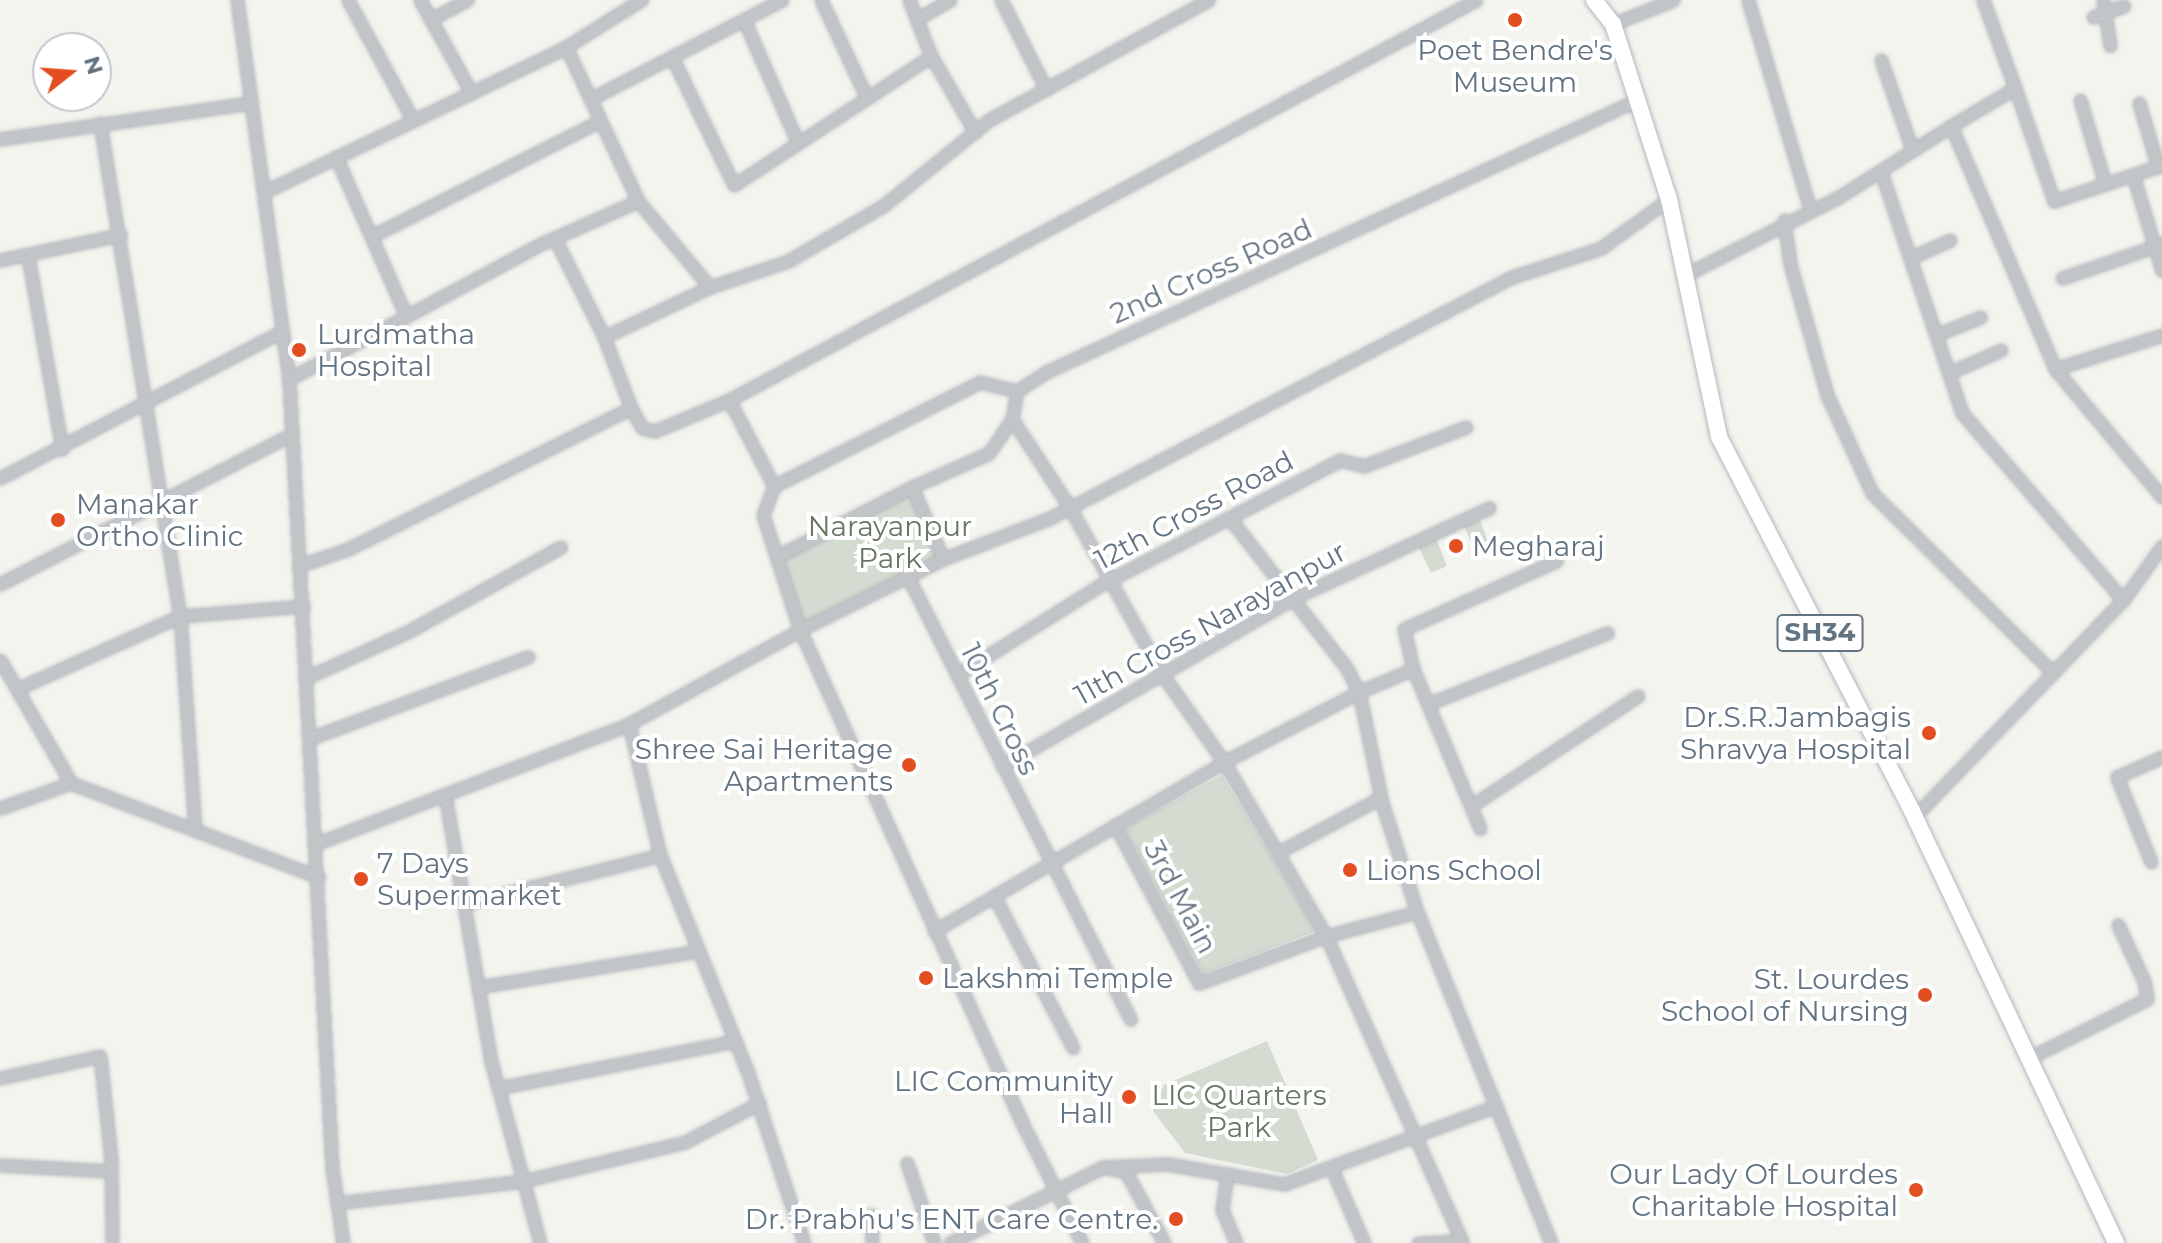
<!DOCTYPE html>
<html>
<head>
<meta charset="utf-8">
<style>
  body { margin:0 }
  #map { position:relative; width:2162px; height:1243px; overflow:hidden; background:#f4f4ef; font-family:Montserrat,sans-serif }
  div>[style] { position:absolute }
  .green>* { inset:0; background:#d4dbd1 }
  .roads { filter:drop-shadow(0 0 2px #b4b8bc) drop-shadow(0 0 2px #b4b8bc) }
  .minor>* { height:11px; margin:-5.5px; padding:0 5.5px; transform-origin:5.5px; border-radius:5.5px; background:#c1c5c8 }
  .primary>* { height:16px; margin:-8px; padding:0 8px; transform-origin:8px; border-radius:8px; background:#fff }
  .dots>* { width:22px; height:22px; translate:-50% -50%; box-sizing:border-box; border:4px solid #fff; border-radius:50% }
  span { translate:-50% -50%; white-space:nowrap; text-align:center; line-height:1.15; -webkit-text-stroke:8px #fff; paint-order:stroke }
  .shield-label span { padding:2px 6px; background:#fff; border:2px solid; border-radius:6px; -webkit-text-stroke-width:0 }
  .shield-label { font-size:26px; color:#627381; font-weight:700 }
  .poi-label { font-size:28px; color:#627381 }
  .left { translate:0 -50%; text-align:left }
  .right { translate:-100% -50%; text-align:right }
  .street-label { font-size:28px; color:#627381 }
  .park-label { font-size:28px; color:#667861 }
  .north { position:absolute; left:32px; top:32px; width:80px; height:80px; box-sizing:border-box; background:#fff; border:2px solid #c0c7cd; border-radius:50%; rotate:73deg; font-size:22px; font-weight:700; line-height:32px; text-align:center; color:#627381 }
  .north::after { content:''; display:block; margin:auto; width:28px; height:36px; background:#e34e20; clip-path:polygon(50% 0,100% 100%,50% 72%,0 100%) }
</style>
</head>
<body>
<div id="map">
  <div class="green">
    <div style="clip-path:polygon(912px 487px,943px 559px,800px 630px,778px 556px)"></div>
    <div style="clip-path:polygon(1479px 517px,1491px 550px,1477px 555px,1463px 524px)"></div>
    <div style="clip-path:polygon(1436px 538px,1447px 566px,1431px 573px,1418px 546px)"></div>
    <div style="clip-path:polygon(1222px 775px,1316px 931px,1203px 974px,1125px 828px)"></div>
    <div style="clip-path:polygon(1267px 1041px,1318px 1160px,1287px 1174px,1185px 1153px,1153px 1111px,1164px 1085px)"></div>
  </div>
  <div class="roads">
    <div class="minor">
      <div style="left:237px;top:0;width:383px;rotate:82.2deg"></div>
      <div style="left:289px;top:379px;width:789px;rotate:86.88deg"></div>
      <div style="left:332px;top:1167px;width:77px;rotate:81.8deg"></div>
      <div style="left:348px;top:0;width:136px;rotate:61.6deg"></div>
      <div style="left:420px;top:0;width:105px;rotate:61deg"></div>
      <div style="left:821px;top:0;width:108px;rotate:64.9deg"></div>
      <div style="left:909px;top:0;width:60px;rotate:68.6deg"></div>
      <div style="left:1001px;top:0;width:100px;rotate:63.2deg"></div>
      <div style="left:1748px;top:0;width:218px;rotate:73.5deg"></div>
      <div style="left:1983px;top:0;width:94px;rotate:70deg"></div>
      <div style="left:2103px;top:0;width:46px;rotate:81.2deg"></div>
      <div style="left:2093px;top:17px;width:33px;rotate:-20deg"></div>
      <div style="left:431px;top:19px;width:41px;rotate:-27.8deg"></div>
      <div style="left:917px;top:19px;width:38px;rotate:-30deg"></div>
      <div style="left:744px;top:20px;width:134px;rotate:66.3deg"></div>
      <div style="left:1613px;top:24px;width:65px;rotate:-21.8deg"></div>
      <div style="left:566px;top:47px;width:170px;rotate:64.9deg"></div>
      <div style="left:638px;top:201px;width:112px;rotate:50.1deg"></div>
      <div style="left:672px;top:57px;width:142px;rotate:64.2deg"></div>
      <div style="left:734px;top:185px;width:235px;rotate:-33.2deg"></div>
      <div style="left:931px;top:56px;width:88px;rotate:59.9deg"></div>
      <div style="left:1881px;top:60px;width:94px;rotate:70.8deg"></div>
      <div style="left:590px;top:99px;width:216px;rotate:-27.3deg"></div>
      <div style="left:2080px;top:100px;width:88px;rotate:73.4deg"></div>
      <div style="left:2139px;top:103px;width:67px;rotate:73.5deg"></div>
      <div style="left:100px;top:123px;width:499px;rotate:80.8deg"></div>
      <div style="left:180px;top:616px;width:215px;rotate:86deg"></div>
      <div style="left:1951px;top:126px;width:74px;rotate:-30.7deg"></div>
      <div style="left:2015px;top:88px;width:120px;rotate:71deg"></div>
      <div style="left:2054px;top:201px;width:114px;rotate:-18.4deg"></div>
      <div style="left:0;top:139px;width:254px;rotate:-8.2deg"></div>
      <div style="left:336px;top:157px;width:174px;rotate:66.2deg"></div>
      <div style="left:1881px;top:172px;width:254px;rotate:71.4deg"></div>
      <div style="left:1962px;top:413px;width:247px;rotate:49.3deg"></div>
      <div style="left:2133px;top:175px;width:100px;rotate:73.2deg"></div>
      <div style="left:264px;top:192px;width:335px;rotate:-25.6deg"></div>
      <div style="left:566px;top:47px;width:89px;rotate:-32.1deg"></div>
      <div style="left:1784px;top:220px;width:44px;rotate:82.2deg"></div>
      <div style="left:1790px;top:264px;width:136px;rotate:74.2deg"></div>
      <div style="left:1827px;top:395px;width:108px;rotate:65.3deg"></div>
      <div style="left:1872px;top:493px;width:255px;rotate:44.8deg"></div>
      <div style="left:374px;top:235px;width:253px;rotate:-26.8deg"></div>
      <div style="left:556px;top:241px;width:107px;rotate:63.4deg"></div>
      <div style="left:604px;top:337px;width:117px;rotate:-25.3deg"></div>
      <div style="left:710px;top:287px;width:82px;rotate:-18.4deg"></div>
      <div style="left:788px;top:261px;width:110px;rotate:-30.1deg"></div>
      <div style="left:883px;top:206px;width:136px;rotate:-39.1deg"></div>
      <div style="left:989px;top:120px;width:250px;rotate:-28.7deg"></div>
      <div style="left:28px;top:256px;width:196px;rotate:80deg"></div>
      <div style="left:1910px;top:258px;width:44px;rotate:-24.2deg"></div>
      <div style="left:0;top:260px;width:123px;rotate:-11.8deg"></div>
      <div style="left:1687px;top:274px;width:170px;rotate:-26.9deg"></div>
      <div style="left:1839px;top:197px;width:133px;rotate:-32.4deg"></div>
      <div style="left:1951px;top:126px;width:264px;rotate:66.8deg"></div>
      <div style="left:2055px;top:369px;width:167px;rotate:50.1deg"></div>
      <div style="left:2062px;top:278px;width:106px;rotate:-18.8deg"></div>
      <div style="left:1936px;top:335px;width:48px;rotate:-21.8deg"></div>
      <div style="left:604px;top:337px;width:76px;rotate:69.2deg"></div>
      <div style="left:2055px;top:369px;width:112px;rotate:-17.6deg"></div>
      <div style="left:1949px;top:373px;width:57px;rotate:-23.9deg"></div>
      <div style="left:289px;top:379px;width:288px;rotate:-28.2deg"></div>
      <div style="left:543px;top:243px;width:104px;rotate:-23.9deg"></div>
      <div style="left:729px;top:400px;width:97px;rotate:62.4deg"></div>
      <div style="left:774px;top:486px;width:31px;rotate:111deg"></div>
      <div style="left:763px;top:515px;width:121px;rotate:72.2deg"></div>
      <div style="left:800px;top:630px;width:545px;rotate:65.74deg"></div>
      <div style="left:1024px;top:1127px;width:130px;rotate:63.4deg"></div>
      <div style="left:0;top:478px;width:318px;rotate:-27.5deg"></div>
      <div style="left:774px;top:486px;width:231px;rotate:-26.8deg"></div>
      <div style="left:980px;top:382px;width:38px;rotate:14deg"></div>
      <div style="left:1231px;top:520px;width:187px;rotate:52deg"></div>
      <div style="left:1346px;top:667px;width:28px;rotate:63deg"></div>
      <div style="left:1359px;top:692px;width:152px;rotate:152.6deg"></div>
      <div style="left:1224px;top:762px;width:202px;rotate:59.6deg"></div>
      <div style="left:1326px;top:936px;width:336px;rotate:66deg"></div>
      <div style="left:778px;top:556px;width:151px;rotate:-27.2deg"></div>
      <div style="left:943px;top:559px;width:78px;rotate:-113.3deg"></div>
      <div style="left:912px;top:487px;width:84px;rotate:-23.8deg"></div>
      <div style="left:989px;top:453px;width:41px;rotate:-55.9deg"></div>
      <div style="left:1012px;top:419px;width:28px;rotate:-80deg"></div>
      <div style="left:1017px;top:391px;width:35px;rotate:-33deg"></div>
      <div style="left:1046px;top:372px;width:651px;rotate:-24.71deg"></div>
      <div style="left:301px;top:565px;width:50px;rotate:-18.8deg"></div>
      <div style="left:348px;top:549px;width:316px;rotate:-26.5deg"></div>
      <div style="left:631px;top:408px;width:23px;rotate:61deg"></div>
      <div style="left:642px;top:428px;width:13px;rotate:13deg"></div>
      <div style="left:655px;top:431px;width:80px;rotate:-22.7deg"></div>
      <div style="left:729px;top:400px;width:847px;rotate:-28.17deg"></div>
      <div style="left:908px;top:577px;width:495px;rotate:63.3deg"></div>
      <div style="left:0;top:584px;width:328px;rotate:-27.2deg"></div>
      <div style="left:0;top:660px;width:142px;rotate:60deg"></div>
      <div style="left:71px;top:783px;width:265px;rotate:20.8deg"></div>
      <div style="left:1413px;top:669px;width:173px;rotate:67.2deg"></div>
      <div style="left:957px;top:675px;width:171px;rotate:-32.1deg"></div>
      <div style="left:1102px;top:584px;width:268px;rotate:-27.5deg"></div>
      <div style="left:1340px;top:460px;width:25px;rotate:14deg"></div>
      <div style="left:1364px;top:466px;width:109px;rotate:-20.9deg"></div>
      <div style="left:308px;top:677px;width:113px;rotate:-24.5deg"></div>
      <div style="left:411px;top:630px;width:171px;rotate:-29deg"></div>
      <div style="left:19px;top:688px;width:176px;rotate:-24.1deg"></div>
      <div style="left:180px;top:616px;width:124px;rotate:-4.6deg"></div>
      <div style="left:1428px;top:704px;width:193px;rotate:-21.6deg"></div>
      <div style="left:629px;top:724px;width:135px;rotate:76.7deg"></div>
      <div style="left:660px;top:855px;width:232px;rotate:68deg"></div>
      <div style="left:747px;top:1070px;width:182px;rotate:71.8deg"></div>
      <div style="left:311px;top:738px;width:232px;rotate:-20.5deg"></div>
      <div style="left:1002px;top:766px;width:337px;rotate:-29.9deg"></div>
      <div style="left:1294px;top:598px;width:215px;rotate:-24.8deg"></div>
      <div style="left:445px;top:795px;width:270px;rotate:80.2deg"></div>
      <div style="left:491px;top:1061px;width:188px;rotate:74.9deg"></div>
      <div style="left:1471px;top:806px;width:200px;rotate:-33.4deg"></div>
      <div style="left:0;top:808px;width:75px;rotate:-19.4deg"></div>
      <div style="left:1914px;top:817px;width:301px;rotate:-46.1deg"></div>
      <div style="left:2123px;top:600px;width:67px;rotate:-54.2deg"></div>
      <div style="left:1115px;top:825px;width:179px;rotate:62deg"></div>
      <div style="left:1199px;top:983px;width:135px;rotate:-20.3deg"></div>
      <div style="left:1326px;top:936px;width:94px;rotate:-14.8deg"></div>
      <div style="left:318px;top:843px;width:333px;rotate:-20.9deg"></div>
      <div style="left:629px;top:724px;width:195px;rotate:-28.8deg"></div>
      <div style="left:800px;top:630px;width:160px;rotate:-26.4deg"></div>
      <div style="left:943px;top:559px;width:115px;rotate:-21deg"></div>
      <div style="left:1050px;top:518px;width:521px;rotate:-27.55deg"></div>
      <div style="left:1512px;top:277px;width:94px;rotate:-18deg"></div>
      <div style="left:1601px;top:248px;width:84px;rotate:-35.8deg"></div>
      <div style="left:1277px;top:853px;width:117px;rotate:-28.1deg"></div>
      <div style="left:2151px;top:862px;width:92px;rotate:-111.8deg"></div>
      <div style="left:2117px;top:777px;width:49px;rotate:-24deg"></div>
      <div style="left:994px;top:896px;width:171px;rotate:62.5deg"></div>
      <div style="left:464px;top:904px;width:202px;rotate:-14deg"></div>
      <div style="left:934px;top:931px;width:336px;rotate:-30.2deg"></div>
      <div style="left:1224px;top:762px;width:108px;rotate:-125.2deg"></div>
      <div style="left:1162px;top:674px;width:190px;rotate:-119deg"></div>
      <div style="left:1070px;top:508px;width:106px;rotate:-123.1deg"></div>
      <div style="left:478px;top:987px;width:223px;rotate:-9.3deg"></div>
      <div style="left:2031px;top:1057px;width:130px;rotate:-26.6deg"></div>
      <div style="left:2147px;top:999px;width:18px;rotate:-99deg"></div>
      <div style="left:2144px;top:981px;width:62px;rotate:-114.9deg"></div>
      <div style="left:0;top:1078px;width:102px;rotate:-12.4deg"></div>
      <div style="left:100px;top:1056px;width:104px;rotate:83.9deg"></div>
      <div style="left:111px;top:1159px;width:84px;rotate:89.3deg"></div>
      <div style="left:498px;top:1088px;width:242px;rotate:-11.2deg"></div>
      <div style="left:907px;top:1163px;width:84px;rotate:71.4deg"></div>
      <div style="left:0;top:1165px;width:111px;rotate:3.1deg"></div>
      <div style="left:1103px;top:1167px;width:64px;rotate:-2.7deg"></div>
      <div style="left:1167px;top:1164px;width:119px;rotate:9.7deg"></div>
      <div style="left:1284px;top:1184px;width:226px;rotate:-20.2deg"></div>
      <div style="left:1331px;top:1167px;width:83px;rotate:66.5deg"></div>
      <div style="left:1227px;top:1174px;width:36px;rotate:98deg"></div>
      <div style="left:1222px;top:1210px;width:36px;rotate:67deg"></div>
      <div style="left:337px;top:1203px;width:187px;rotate:-6.7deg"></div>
      <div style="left:523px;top:1181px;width:167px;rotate:-13.5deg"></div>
      <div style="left:685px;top:1142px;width:84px;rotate:-27.8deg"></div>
      <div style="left:871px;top:1215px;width:28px;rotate:88deg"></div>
      <div style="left:950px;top:1243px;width:171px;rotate:-26.4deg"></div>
      <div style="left:1103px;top:1167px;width:24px;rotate:12deg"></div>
      <div style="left:1126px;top:1172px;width:81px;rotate:61.8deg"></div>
      <div style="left:1418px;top:1243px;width:44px;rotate:-2.6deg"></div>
      <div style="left:1551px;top:1243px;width:357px;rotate:-112deg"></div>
      <div style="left:1417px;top:912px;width:114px;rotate:-107.8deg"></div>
      <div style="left:1382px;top:803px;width:113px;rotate:-101.7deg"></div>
      <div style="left:1359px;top:692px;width:59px;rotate:-23.1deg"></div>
      <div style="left:1413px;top:669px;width:41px;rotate:-102.7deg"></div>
      <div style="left:1404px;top:629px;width:167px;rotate:-24.1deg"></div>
    </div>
    <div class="primary">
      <div style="left:1594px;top:0;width:31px;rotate:52deg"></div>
      <div style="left:1613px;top:24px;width:184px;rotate:72.3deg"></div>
      <div style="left:1669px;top:199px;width:243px;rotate:78.1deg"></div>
      <div style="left:1719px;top:437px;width:419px;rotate:62.7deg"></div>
      <div style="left:1911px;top:809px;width:480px;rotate:64.7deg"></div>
    </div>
  </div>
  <div class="dots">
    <div style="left:1515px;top:20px;background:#e34e20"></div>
    <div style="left:299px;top:350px;background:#e34e20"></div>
    <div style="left:58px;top:520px;background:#e34e20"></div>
    <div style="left:1456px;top:546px;background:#e34e20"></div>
    <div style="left:1929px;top:733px;background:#e34e20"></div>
    <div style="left:909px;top:765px;background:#e34e20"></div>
    <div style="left:1350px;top:870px;background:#e34e20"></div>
    <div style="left:361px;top:879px;background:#e34e20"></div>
    <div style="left:926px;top:978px;background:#e34e20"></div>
    <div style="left:1925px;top:995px;background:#e34e20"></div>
    <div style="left:1129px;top:1097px;background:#e34e20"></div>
    <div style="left:1916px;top:1190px;background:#e34e20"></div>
    <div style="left:1176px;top:1219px;background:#e34e20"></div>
  </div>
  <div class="shield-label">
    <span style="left:1820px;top:633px">SH34</span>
  </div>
  <div class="poi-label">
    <span style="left:1515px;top:66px">Poet Bendre's<br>Museum</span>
    <span class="left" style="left:317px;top:350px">Lurdmatha<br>Hospital</span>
    <span class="left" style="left:76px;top:520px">Manakar<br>Ortho Clinic</span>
    <span class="left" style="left:1472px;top:546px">Megharaj</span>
    <span class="right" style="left:1911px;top:733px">Dr.S.R.Jambagis<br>Shravya Hospital</span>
    <span class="right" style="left:893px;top:765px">Shree Sai Heritage<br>Apartments</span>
    <span class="left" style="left:377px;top:879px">7 Days<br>Supermarket</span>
    <span class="left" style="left:1366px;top:870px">Lions School</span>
    <span class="left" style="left:942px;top:978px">Lakshmi Temple</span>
    <span class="right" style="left:1909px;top:995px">St. Lourdes<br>School of Nursing</span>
    <span class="right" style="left:1113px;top:1097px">LIC Community<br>Hall</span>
    <span class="right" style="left:1898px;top:1190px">Our Lady Of Lourdes<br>Charitable Hospital</span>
    <span class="right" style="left:1158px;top:1219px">Dr. Prabhu's ENT Care Centre.</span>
  </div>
  <div class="street-label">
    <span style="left:1211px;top:271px;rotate:-24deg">2nd Cross Road</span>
    <span style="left:1194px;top:510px;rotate:-28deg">12th Cross Road</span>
    <span style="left:1210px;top:623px;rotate:-29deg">11th Cross Narayanpur</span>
    <span style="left:1000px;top:709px;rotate:64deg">10th Cross</span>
    <span style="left:1181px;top:897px;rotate:62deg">3rd Main</span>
  </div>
  <div class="park-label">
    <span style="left:890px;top:542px">Narayanpur<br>Park</span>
    <span style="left:1239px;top:1111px">LIC Quarters<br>Park</span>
  </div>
  <div class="north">N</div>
</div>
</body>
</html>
